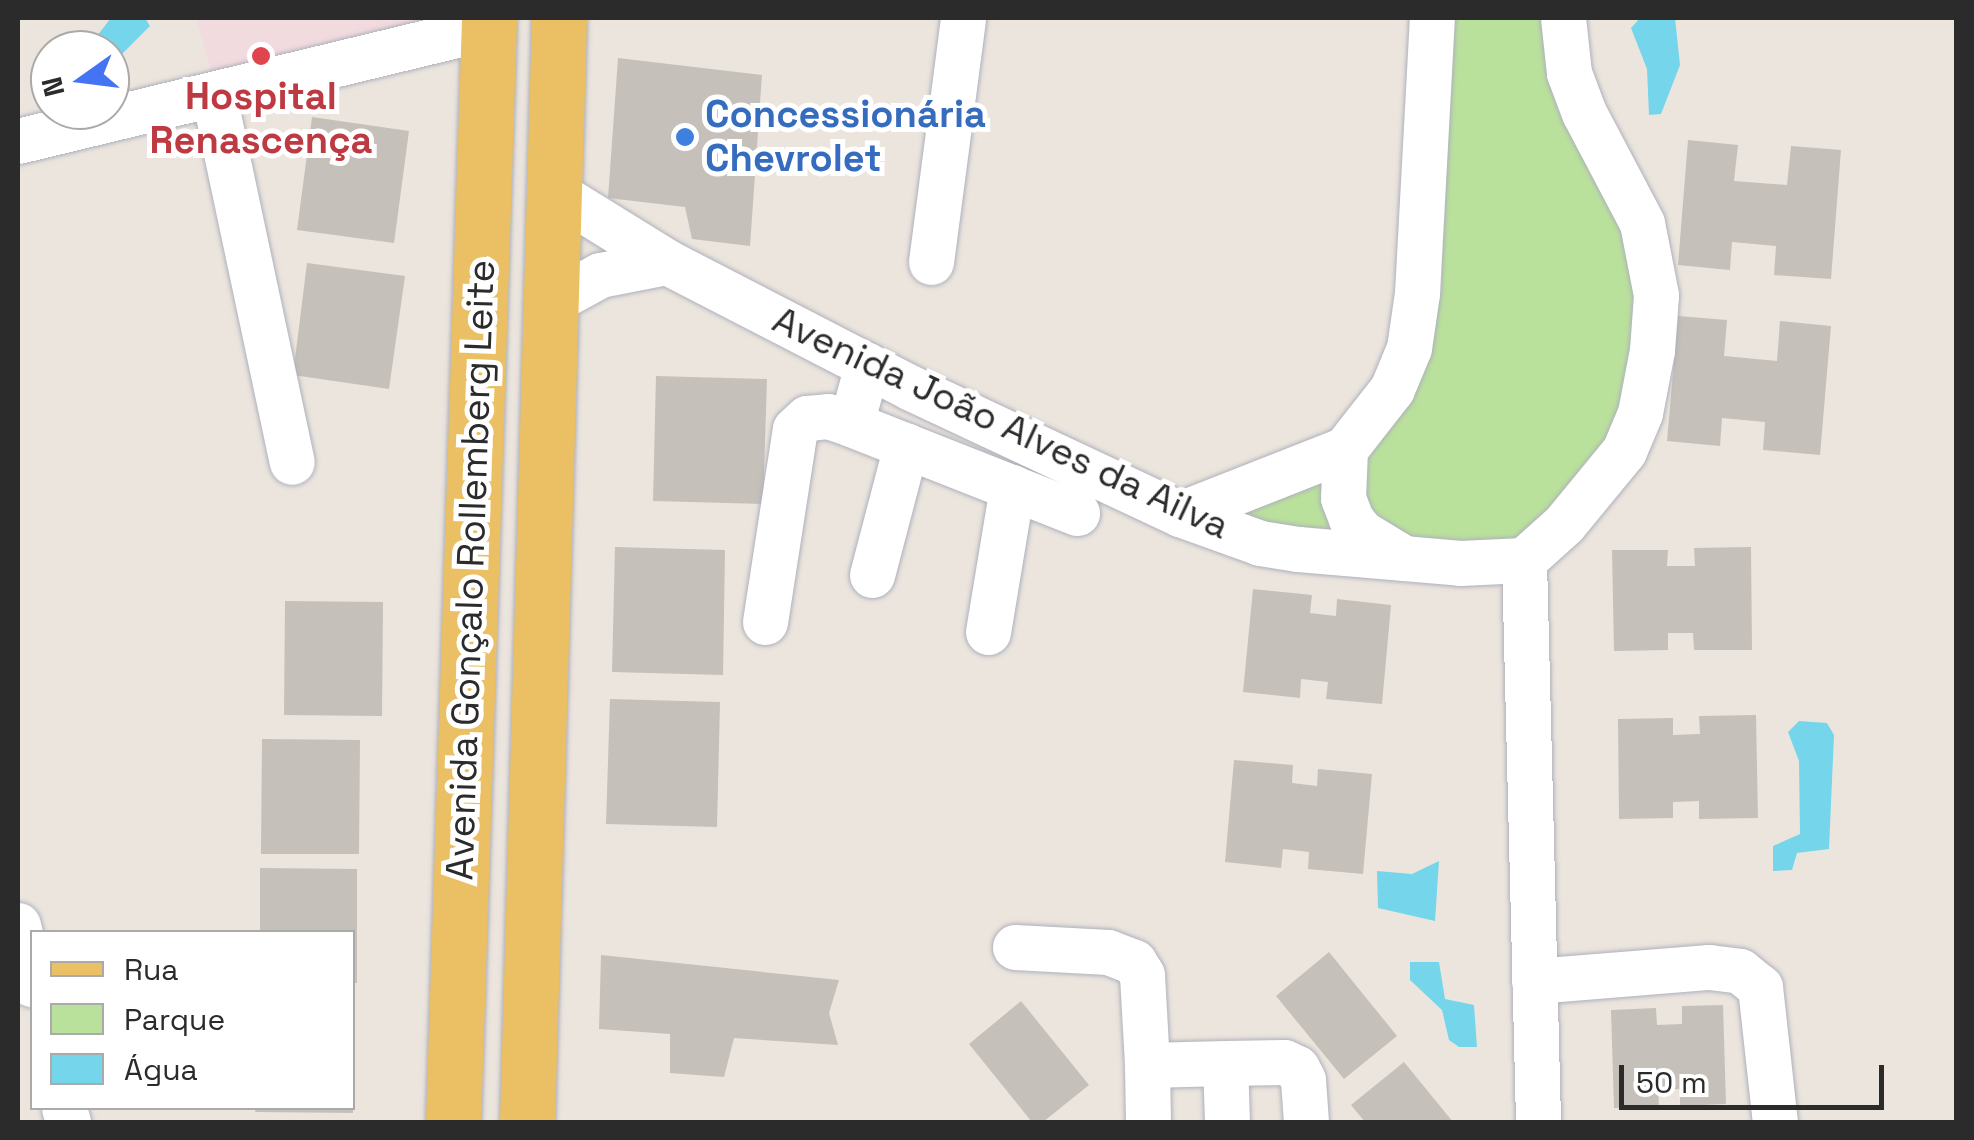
<!DOCTYPE html>
<html>
<head>
<meta charset="utf-8">
<style>
  body { margin:0 }
  #map { position:relative; width:1974px; height:1140px; overflow:hidden; background:#ece5de; font-family:"Space Grotesk",sans-serif }
  div>[style] { position:absolute }
  .medical>* { inset:0; background:#f2dbdf }
  .green>* { inset:0; background:#bae19c }
  .water>* { inset:0; background:#75d5ea }
  .building>* { inset:0; background:#c5c0b9 }
  .roads { filter:drop-shadow(0 0 2px #aeb1bb) drop-shadow(0 0 2px #aeb1bb) }
  .minor>* { height:45px; margin:-22.5px; padding:0 22.5px; transform-origin:22.5px; border-radius:22.5px; background:#fff }
  .major>* { height:55px; margin:-27.5px; padding:0 27.5px; transform-origin:27.5px; border-radius:27.5px; background:#ebc064 }
  .dots>* { width:28px; height:28px; translate:-50% -50%; box-sizing:border-box; border:5px solid #fff; border-radius:50% }
  span { translate:-50% -50%; white-space:nowrap; text-align:center; line-height:1.15; -webkit-text-stroke:10px #fff; paint-order:stroke }
  .health-label { font-size:38px; color:#be3a42; font-weight:700 }
  .shop-label { font-size:38px; color:#366cbe; font-weight:700 }
  .left { translate:0 -50%; text-align:left }
  .street-label { font-size:38px; color:#2b2b2b }
  .frame { position:absolute; inset:0; border:20px solid #2b2b2b; pointer-events:none }
  .legend { position:absolute; left:30px; top:930px; width:325px; height:180px; box-sizing:border-box; background:#fff; border:2px solid #aaa; margin:0; padding:12px 18px; list-style:none; font-size:30px; color:#2b2b2b }
  .legend li { display:flex; align-items:center; gap:20px; height:50px }
  .legend b { width:50px; border:2px solid #aaa }
  .north { position:absolute; left:30px; top:30px; width:100px; height:100px; box-sizing:border-box; background:#fff; border:2px solid #aaa; border-radius:50%; rotate:256deg; font-size:28px; font-weight:700; line-height:40px; text-align:center; color:#2b2b2b }
  .north::after { content:''; display:block; margin:auto; width:35px; height:45px; background:#4474f3; clip-path:polygon(50% 0,100% 100%,50% 72%,0 100%) }
  .scale { position:absolute; left:1619px; top:1065px; width:265px; height:45px; box-sizing:border-box; border:5px solid #2b2b2b; border-top:0; padding-left:12px; font-size:30px; line-height:35px; white-space:nowrap; color:#2b2b2b; -webkit-text-stroke:8px #fff; paint-order:stroke }
</style>
</head>
<body>
<div id="map">
  <div class="medical">
    <div style="clip-path:polygon(196px 18px,416px 18px,417px 33px,213px 79px)"></div>
  </div>
  <div class="green">
    <div style="clip-path:polygon(1450px 18px,1548px 18px,1633px 240px,1635px 355px,1612px 464px,1519px 537px,1462px 552px,1417px 544px,1386px 526px,1358px 501px,1362px 467px,1414px 395px,1441px 292px)"></div>
    <div style="clip-path:polygon(1329px 467px,1350px 542px,1218px 514px)"></div>
  </div>
  <div class="water">
    <div style="clip-path:polygon(111px 18px,145px 18px,150px 26px,110px 66px,110px 50px,99px 50px,93px 41px)"></div>
    <div style="clip-path:polygon(1640px 18px,1675px 18px,1680px 65px,1661px 114px,1649px 115px,1647px 69px,1631px 28px)"></div>
    <div style="clip-path:polygon(1799px 721px,1827px 723px,1834px 735px,1829px 849px,1797px 853px,1792px 870px,1773px 871px,1773px 846px,1800px 834px,1799px 761px,1788px 732px)"></div>
    <div style="clip-path:polygon(1439px 861px,1435px 921px,1378px 908px,1377px 871px,1412px 874px)"></div>
    <div style="clip-path:polygon(1410px 962px,1439px 962px,1445px 999px,1474px 1005px,1477px 1047px,1459px 1047px,1449px 1040px,1442px 1010px,1410px 980px)"></div>
  </div>
  <div class="building">
    <div style="clip-path:polygon(618px 58px,762px 75px,750px 246px,692px 239px,685px 207px,608px 198px)"></div>
    <div style="clip-path:polygon(312px 117px,409px 131px,394px 243px,297px 230px)"></div>
    <div style="clip-path:polygon(1688px 140px,1738px 145px,1734px 181px,1787px 185px,1791px 146px,1841px 150px,1831px 279px,1774px 275px,1776px 246px,1732px 242px,1730px 270px,1678px 265px)"></div>
    <div style="clip-path:polygon(307px 263px,405px 276px,389px 389px,293px 375px)"></div>
    <div style="clip-path:polygon(1678px 316px,1727px 320px,1724px 356px,1777px 361px,1780px 321px,1831px 326px,1820px 455px,1763px 450px,1765px 422px,1722px 418px,1720px 446px,1667px 441px)"></div>
    <div style="clip-path:polygon(656px 376px,767px 379px,763px 504px,653px 501px)"></div>
    <div style="clip-path:polygon(615px 547px,725px 550px,723px 675px,612px 672px)"></div>
    <div style="clip-path:polygon(1751px 547px,1752px 650px,1694px 650px,1693px 633px,1668px 633px,1668px 650px,1614px 651px,1612px 550px,1668px 550px,1667px 566px,1695px 566px,1694px 548px)"></div>
    <div style="clip-path:polygon(1253px 589px,1312px 595px,1310px 613px,1336px 616px,1337px 599px,1391px 605px,1382px 704px,1326px 699px,1328px 682px,1301px 679px,1300px 698px,1243px 692px)"></div>
    <div style="clip-path:polygon(285px 601px,383px 602px,382px 716px,284px 715px)"></div>
    <div style="clip-path:polygon(610px 699px,720px 702px,717px 827px,606px 824px)"></div>
    <div style="clip-path:polygon(1756px 715px,1758px 818px,1699px 819px,1699px 801px,1673px 802px,1673px 818px,1619px 819px,1618px 719px,1673px 718px,1673px 735px,1700px 734px,1699px 716px)"></div>
    <div style="clip-path:polygon(262px 739px,360px 740px,359px 854px,261px 854px)"></div>
    <div style="clip-path:polygon(1234px 760px,1293px 765px,1292px 783px,1317px 786px,1318px 769px,1372px 774px,1363px 874px,1308px 869px,1309px 852px,1283px 849px,1281px 868px,1225px 862px)"></div>
    <div style="clip-path:polygon(260px 868px,357px 869px,357px 983px,352px 983px,352px 932px,260px 932px)"></div>
    <div style="clip-path:polygon(1329px 952px,1397px 1036px,1344px 1079px,1276px 996px)"></div>
    <div style="clip-path:polygon(601px 955px,839px 980px,829px 1013px,838px 1045px,734px 1038px,724px 1077px,670px 1073px,670px 1034px,599px 1029px)"></div>
    <div style="clip-path:polygon(1021px 1001px,1089px 1085px,1043px 1122px,1032px 1122px,969px 1044px)"></div>
    <div style="clip-path:polygon(1723px 1005px,1726px 1104px,1680px 1106px,1680px 1089px,1658px 1090px,1659px 1107px,1614px 1108px,1611px 1010px,1656px 1008px,1657px 1025px,1682px 1024px,1682px 1006px)"></div>
    <div style="clip-path:polygon(1404px 1062px,1453px 1122px,1365px 1122px,1351px 1105px)"></div>
    <div style="clip-path:polygon(256px 1108px,353px 1108px,353px 1113px,255px 1112px)"></div>
  </div>
  <div class="roads">
    <div class="minor">
      <div style="left:214px;top:96px;width:374px;rotate:78deg"></div>
      <div style="left:18px;top:141px;width:484px;rotate:-13.6deg"></div>
      <div style="left:551px;top:190px;width:137px;rotate:31.8deg"></div>
      <div style="left:667px;top:262px;width:275px;rotate:27.3deg"></div>
      <div style="left:911px;top:388px;width:297px;rotate:25.1deg"></div>
      <div style="left:1180px;top:514px;width:85px;rotate:19.9deg"></div>
      <div style="left:1260px;top:543px;width:38px;rotate:9deg"></div>
      <div style="left:1298px;top:549px;width:163px;rotate:4.9deg"></div>
      <div style="left:1460px;top:563px;width:64px;rotate:-2.7deg"></div>
      <div style="left:931px;top:262px;width:246px;rotate:-82.5deg"></div>
      <div style="left:547px;top:304px;width:60px;rotate:-28.7deg"></div>
      <div style="left:600px;top:275px;width:68px;rotate:-11deg"></div>
      <div style="left:867px;top:365px;width:61px;rotate:105.2deg"></div>
      <div style="left:851px;top:424px;width:243px;rotate:21.5deg"></div>
      <div style="left:1345px;top:449px;width:49px;rotate:92.3deg"></div>
      <div style="left:1343px;top:498px;width:22px;rotate:69deg"></div>
      <div style="left:1351px;top:519px;width:16px;rotate:52deg"></div>
      <div style="left:1361px;top:532px;width:50px;rotate:31.2deg"></div>
      <div style="left:1180px;top:514px;width:177px;rotate:-21.5deg"></div>
      <div style="left:1345px;top:449px;width:76px;rotate:-51.9deg"></div>
      <div style="left:1392px;top:389px;width:44px;rotate:-67.5deg"></div>
      <div style="left:1409px;top:348px;width:56px;rotate:-81.7deg"></div>
      <div style="left:1417px;top:293px;width:275px;rotate:-86.9deg"></div>
      <div style="left:1524px;top:560px;width:54px;rotate:-42deg"></div>
      <div style="left:1564px;top:524px;width:94px;rotate:-50.6deg"></div>
      <div style="left:1624px;top:451px;width:41px;rotate:-67.2deg"></div>
      <div style="left:1640px;top:413px;width:64px;rotate:-79.2deg"></div>
      <div style="left:1652px;top:350px;width:55px;rotate:-85.8deg"></div>
      <div style="left:1656px;top:295px;width:73px;rotate:-101deg"></div>
      <div style="left:1642px;top:223px;width:124px;rotate:-117.8deg"></div>
      <div style="left:1584px;top:113px;width:43px;rotate:-110.6deg"></div>
      <div style="left:1569px;top:73px;width:55px;rotate:-96.2deg"></div>
      <div style="left:1524px;top:560px;width:562px;rotate:88.57deg"></div>
      <div style="left:872px;top:575px;width:134px;rotate:-75.3deg"></div>
      <div style="left:765px;top:622px;width:195px;rotate:-81.2deg"></div>
      <div style="left:795px;top:429px;width:16px;rotate:-43deg"></div>
      <div style="left:807px;top:418px;width:21px;rotate:-5deg"></div>
      <div style="left:828px;top:416px;width:24px;rotate:19deg"></div>
      <div style="left:988px;top:632px;width:147px;rotate:-80.6deg"></div>
      <div style="left:18px;top:925px;width:61px;rotate:76.7deg"></div>
      <div style="left:1015px;top:947px;width:93px;rotate:3.1deg"></div>
      <div style="left:1108px;top:952px;width:28px;rotate:21deg"></div>
      <div style="left:1134px;top:962px;width:15px;rotate:58deg"></div>
      <div style="left:1142px;top:975px;width:90px;rotate:86.8deg"></div>
      <div style="left:1534px;top:981px;width:176px;rotate:-4.6deg"></div>
      <div style="left:1709px;top:967px;width:31px;rotate:7deg"></div>
      <div style="left:1740px;top:971px;width:26px;rotate:39deg"></div>
      <div style="left:1760px;top:987px;width:136px;rotate:83.7deg"></div>
      <div style="left:64px;top:1108px;width:15px;rotate:74deg"></div>
      <div style="left:1148px;top:1122px;width:57px;rotate:-91deg"></div>
      <div style="left:1147px;top:1065px;width:78px;rotate:-1.5deg"></div>
      <div style="left:1227px;top:1122px;width:59px;rotate:-91.9deg"></div>
      <div style="left:1225px;top:1063px;width:59px;rotate:-1deg"></div>
      <div style="left:1284px;top:1062px;width:14px;rotate:25deg"></div>
      <div style="left:1297px;top:1068px;width:13px;rotate:63deg"></div>
      <div style="left:1303px;top:1080px;width:42px;rotate:85.9deg"></div>
    </div>
    <div class="major">
      <div style="left:453px;top:1122px;width:1105px;rotate:-88.13deg"></div>
      <div style="left:527px;top:1122px;width:1104px;rotate:-88.34deg"></div>
    </div>
  </div>
  <div class="dots">
    <div style="left:261px;top:56px;background:#e0444e"></div>
    <div style="left:685px;top:137px;background:#3f7fe0"></div>
  </div>
  <div class="health-label">
    <span style="left:261px;top:119px">Hospital<br>Renascença</span>
  </div>
  <div class="shop-label">
    <span class="left" style="left:705px;top:137px">Concessionária<br>Chevrolet</span>
  </div>
  <div class="street-label">
    <span style="left:1001px;top:423px;rotate:25deg">Avenida João Alves da Ailva</span>
    <span style="left:471px;top:570px;rotate:-88deg">Avenida Gonçalo Rollemberg Leite</span>
  </div>
  <div class="frame"></div>
  <ul class="legend">
  <li><b style="height:12px;background:#ebc064"></b>Rua</li>
  <li><b style="height:28px;background:#bae19c"></b>Parque</li>
  <li><b style="height:28px;background:#75d5ea"></b>Água</li>
  </ul>
  <div class="north">N</div>
  <div class="scale">50 m</div>
</div>
</body>
</html>
